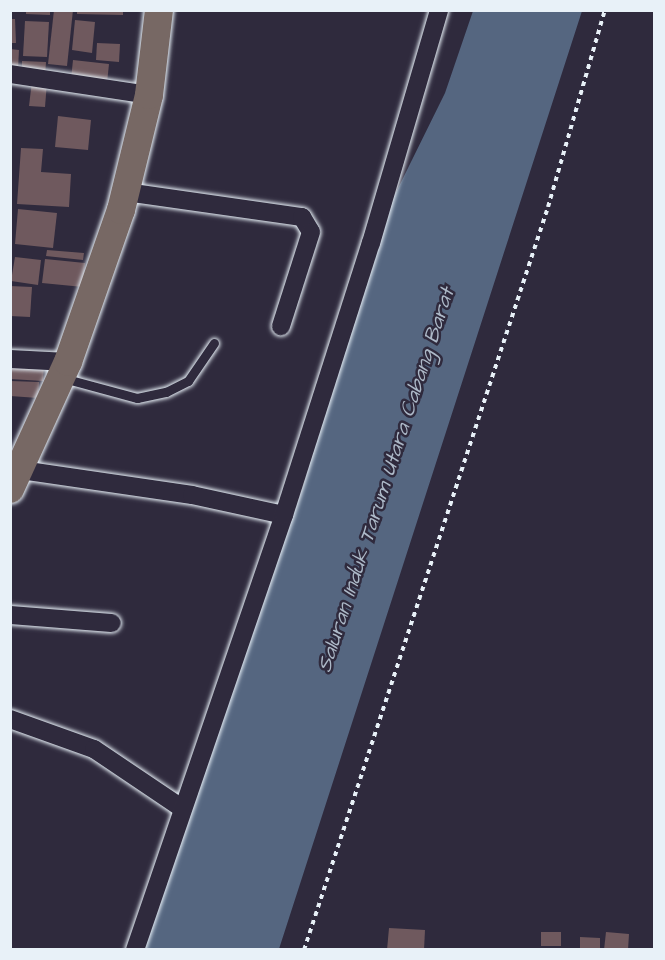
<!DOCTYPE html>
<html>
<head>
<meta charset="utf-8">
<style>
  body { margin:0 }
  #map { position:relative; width:665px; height:960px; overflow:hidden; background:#2f2a3d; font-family:"Architects Daughter",sans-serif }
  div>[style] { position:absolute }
  .water>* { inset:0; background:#556680 }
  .building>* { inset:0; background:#6f595e }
  .path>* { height:4px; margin-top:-2px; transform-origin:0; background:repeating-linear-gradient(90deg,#e8f1f8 0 4.5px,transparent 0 9px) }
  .roads { filter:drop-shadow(0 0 2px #e8f1f8) drop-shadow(0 0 2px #e8f1f8) }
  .service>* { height:9px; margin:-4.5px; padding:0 4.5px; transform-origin:4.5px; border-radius:4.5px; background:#2f2a3d }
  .minor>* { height:18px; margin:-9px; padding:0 9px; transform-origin:9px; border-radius:9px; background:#2f2a3d }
  .primary>* { height:28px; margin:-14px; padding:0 14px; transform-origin:14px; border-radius:14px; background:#776864 }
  span { translate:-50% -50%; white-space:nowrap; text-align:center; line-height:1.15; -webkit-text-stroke:5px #2f2a3d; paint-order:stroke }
  .water-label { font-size:21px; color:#adb9c8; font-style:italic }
  .frame { position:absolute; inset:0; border:12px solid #e8f1f8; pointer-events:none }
</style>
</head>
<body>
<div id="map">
  <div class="water">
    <div style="clip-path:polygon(473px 11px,582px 11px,279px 949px,141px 950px,304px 484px,371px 243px,445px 93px)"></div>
  </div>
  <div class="building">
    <div style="clip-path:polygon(26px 10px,50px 10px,50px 15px,26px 14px)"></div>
    <div style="clip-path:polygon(54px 10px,73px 10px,67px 66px,48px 64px)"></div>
    <div style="clip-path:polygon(77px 10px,123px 10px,123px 15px,77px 14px)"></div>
    <div style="clip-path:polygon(10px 19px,15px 19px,16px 43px,10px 43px)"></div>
    <div style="clip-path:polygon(75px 20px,95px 22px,92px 53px,72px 50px)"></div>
    <div style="clip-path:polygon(25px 21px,49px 22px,47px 57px,23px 56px)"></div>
    <div style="clip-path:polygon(97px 43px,120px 44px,119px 62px,96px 60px)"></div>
    <div style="clip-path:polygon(10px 49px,19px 50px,18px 69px,10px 68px)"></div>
    <div style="clip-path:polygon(73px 60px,109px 64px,107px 83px,71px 79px)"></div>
    <div style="clip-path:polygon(22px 61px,46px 62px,45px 76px,22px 75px)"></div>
    <div style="clip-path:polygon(32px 81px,47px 82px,45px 107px,29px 106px)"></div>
    <div style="clip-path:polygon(58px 116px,91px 120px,88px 150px,55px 147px)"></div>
    <div style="clip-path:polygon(21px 148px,43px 149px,41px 172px,71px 174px,69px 207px,17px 204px)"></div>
    <div style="clip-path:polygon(18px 209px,57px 213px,53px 248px,15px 244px)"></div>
    <div style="clip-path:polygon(47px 250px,84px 253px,83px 260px,46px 256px)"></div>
    <div style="clip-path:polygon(15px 257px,41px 260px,38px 285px,11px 281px)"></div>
    <div style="clip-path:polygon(45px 259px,85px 263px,83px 287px,42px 283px)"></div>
    <div style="clip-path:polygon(10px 286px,32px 287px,30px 317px,10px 316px)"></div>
    <div style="clip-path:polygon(10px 361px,44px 364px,43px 381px,10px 379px)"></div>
    <div style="clip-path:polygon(10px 381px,39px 382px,38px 398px,10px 396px)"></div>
    <div style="clip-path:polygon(389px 928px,425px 930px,424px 950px,387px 950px)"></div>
    <div style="clip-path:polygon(541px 932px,561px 932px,561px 946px,541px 946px)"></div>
    <div style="clip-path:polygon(606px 932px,629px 934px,628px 950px,604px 950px)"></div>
    <div style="clip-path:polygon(580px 937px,600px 938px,600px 950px,580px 950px)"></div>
  </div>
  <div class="path">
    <div style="left:304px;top:950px;width:782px;rotate:-71.82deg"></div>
    <div style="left:548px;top:207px;width:205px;rotate:-73.9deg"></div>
  </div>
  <div class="roads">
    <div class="service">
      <div style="left:63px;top:378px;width:77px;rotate:15.1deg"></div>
      <div style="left:137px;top:398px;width:30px;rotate:-12deg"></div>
      <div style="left:166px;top:392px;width:25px;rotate:-27deg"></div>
      <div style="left:188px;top:381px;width:46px;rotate:-55.6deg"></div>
    </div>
    <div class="minor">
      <div style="left:10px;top:74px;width:141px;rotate:8.6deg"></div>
      <div style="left:126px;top:192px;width:178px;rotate:8.1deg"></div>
      <div style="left:302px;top:217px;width:17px;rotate:59deg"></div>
      <div style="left:311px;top:232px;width:99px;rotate:107.7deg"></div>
      <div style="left:10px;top:359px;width:58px;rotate:3deg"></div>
      <div style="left:21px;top:470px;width:173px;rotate:8.3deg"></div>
      <div style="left:192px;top:495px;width:94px;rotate:12.3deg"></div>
      <div style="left:10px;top:615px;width:102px;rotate:4.5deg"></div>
      <div style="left:10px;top:719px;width:89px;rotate:19.7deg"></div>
      <div style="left:94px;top:749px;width:107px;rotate:34deg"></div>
      <div style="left:135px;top:950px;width:460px;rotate:-71.1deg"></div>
      <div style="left:284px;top:515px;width:286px;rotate:-72.3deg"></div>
      <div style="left:371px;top:243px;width:243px;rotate:-73.7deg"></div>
    </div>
    <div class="primary">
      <div style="left:10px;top:489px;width:140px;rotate:-65.5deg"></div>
      <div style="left:68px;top:362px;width:161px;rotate:-70.8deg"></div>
      <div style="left:121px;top:210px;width:118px;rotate:-76.3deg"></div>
      <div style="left:149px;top:95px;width:86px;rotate:-83.3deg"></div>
    </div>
  </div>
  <div class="water-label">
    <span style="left:386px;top:480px;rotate:-72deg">Saluran Induk Tarum Utara Cabang Barat</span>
  </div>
  <div class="frame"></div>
</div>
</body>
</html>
